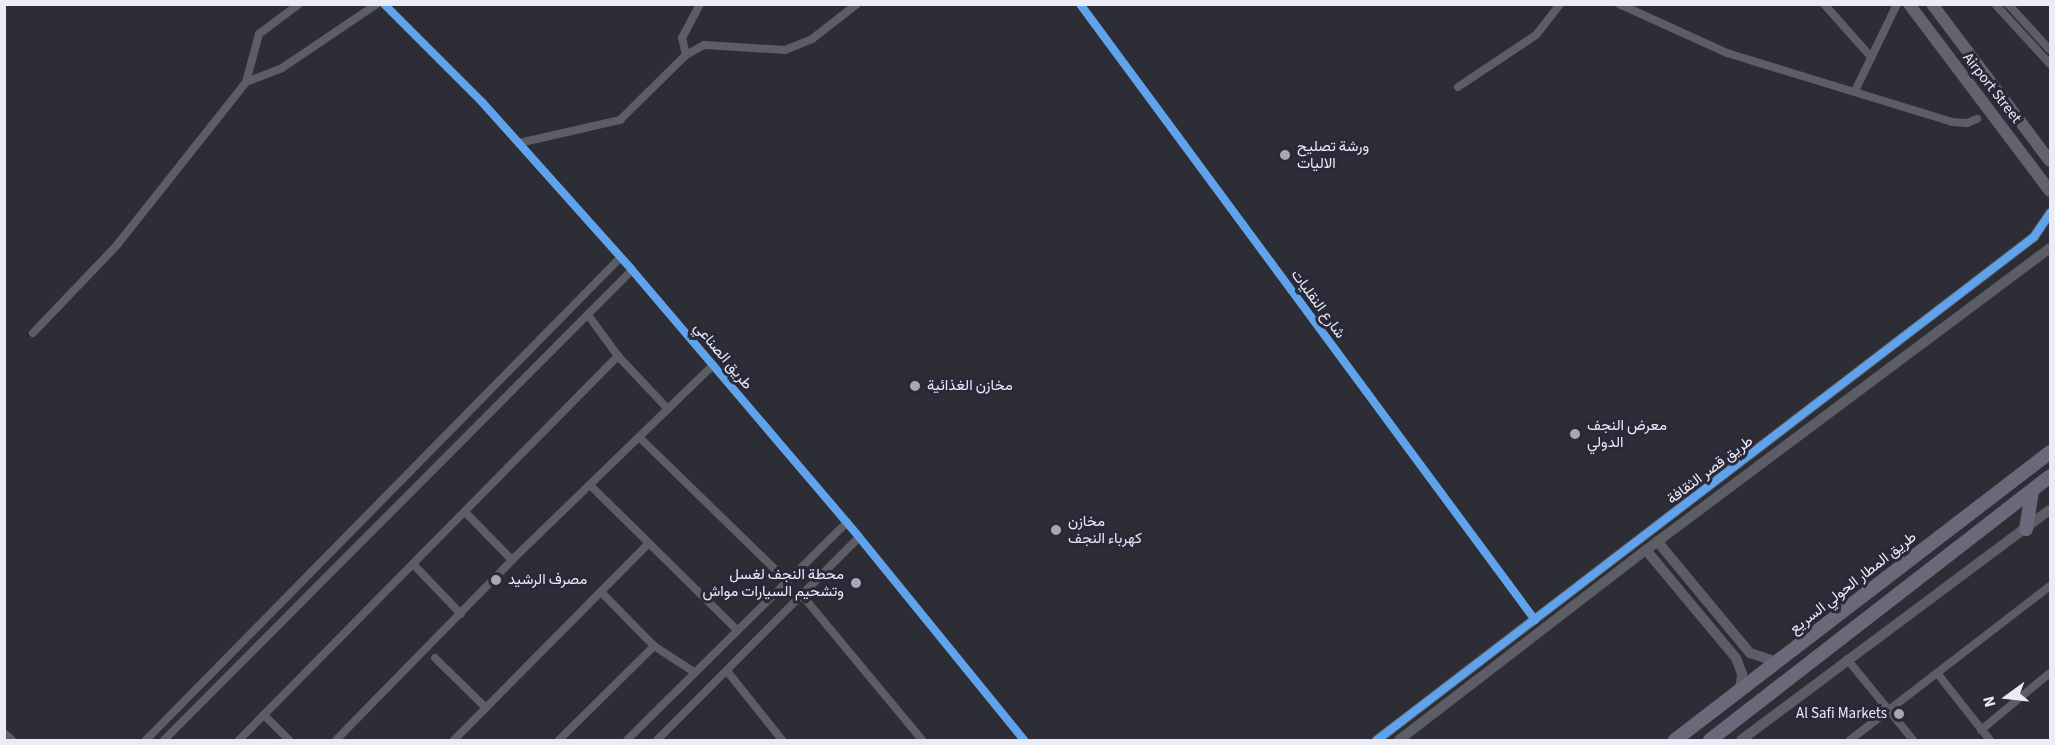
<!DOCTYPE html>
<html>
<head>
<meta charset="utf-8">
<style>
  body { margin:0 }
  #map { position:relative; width:2055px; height:745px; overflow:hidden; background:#2d2d36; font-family:"Source Sans 3",Vazirmatn,sans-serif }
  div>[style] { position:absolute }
  .street>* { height:8px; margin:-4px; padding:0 4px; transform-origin:4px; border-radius:4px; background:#5d5d65 }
  .secondary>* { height:10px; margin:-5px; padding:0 5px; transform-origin:5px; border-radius:5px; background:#5d5d65 }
  .primary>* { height:12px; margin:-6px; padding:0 6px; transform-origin:6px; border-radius:6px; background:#63626f }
  .highway>* { height:14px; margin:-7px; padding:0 7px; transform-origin:7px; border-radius:7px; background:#6a697a }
  .cycleway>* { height:8px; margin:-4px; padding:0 4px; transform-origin:4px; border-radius:4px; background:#60a3ed }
  .dots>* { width:16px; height:16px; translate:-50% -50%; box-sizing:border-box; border:3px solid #29293a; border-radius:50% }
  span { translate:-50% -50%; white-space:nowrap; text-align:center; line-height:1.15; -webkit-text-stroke:6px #29293a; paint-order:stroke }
  .street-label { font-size:15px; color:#ebebf7 }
  .poi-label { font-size:15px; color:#ebebf7 }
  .left { translate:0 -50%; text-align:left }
  .right { translate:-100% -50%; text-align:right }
  .frame { position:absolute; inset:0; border:6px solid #ebebf7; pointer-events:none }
  .north { position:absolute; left:1977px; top:667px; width:60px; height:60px; -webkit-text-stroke:4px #29293a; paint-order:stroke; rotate:255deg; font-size:16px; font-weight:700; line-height:24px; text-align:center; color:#ebebf7 }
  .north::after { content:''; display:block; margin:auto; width:21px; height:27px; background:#ebebf7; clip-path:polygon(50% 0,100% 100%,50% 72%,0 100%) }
</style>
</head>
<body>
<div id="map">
  <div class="street">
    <div style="left:384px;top:4px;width:139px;rotate:45deg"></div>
    <div style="left:482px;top:102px;width:225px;rotate:48.2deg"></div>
    <div style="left:632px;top:270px;width:350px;rotate:49.6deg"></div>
    <div style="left:859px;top:537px;width:262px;rotate:50.9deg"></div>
    <div style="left:1080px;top:4px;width:766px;rotate:53.55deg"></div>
    <div style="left:1619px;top:4px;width:119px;rotate:24.4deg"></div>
    <div style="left:1727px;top:53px;width:235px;rotate:17deg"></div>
    <div style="left:1952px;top:122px;width:15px;rotate:4deg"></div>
    <div style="left:1967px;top:123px;width:11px;rotate:-22deg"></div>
    <div style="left:1824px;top:4px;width:71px;rotate:48.4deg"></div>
    <div style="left:1995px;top:4px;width:81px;rotate:47.5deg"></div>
    <div style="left:2008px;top:4px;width:62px;rotate:47.6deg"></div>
    <div style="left:686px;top:55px;width:17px;rotate:-103deg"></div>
    <div style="left:682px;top:38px;width:38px;rotate:-62deg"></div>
    <div style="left:246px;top:82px;width:50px;rotate:-74.8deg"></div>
    <div style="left:259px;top:34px;width:50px;rotate:-36.9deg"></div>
    <div style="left:1458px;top:87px;width:94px;rotate:-33.7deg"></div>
    <div style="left:1536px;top:35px;width:39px;rotate:-52deg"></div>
    <div style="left:1855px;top:91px;width:97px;rotate:-64.2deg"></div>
    <div style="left:519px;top:143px;width:104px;rotate:-12.8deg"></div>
    <div style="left:620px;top:120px;width:93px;rotate:-44.6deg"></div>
    <div style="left:686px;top:55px;width:21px;rotate:-29deg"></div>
    <div style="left:704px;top:45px;width:81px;rotate:3.5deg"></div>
    <div style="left:785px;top:50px;width:29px;rotate:-22deg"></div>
    <div style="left:812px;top:39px;width:57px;rotate:-37.9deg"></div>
    <div style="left:588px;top:315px;width:51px;rotate:53.8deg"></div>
    <div style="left:618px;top:356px;width:73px;rotate:46.7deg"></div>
    <div style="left:33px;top:333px;width:122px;rotate:-46.3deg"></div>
    <div style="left:117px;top:245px;width:208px;rotate:-51.6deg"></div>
    <div style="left:246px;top:82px;width:39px;rotate:-21deg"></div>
    <div style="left:282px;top:68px;width:115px;rotate:-34deg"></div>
    <div style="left:639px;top:437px;width:206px;rotate:44.2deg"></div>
    <div style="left:592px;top:487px;width:204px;rotate:44.6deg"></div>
    <div style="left:466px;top:513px;width:66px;rotate:45.6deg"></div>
    <div style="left:413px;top:564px;width:69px;rotate:46.2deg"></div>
    <div style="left:601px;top:592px;width:76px;rotate:45.5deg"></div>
    <div style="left:654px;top:646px;width:48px;rotate:33deg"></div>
    <div style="left:801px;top:594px;width:190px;rotate:50.3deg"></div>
    <div style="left:435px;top:658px;width:71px;rotate:44.4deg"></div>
    <div style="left:1847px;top:659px;width:104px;rotate:50.8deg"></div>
    <div style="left:727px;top:671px;width:88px;rotate:51.4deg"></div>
    <div style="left:1937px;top:673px;width:85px;rotate:51.7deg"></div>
    <div style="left:264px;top:715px;width:35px;rotate:45deg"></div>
    <div style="left:1981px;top:730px;width:89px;rotate:-39.6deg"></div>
    <div style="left:4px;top:733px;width:11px;rotate:41deg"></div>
    <div style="left:146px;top:740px;width:676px;rotate:-45.48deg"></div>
    <div style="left:164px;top:740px;width:663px;rotate:-45.12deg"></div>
    <div style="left:239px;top:740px;width:540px;rotate:-45.38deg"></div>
    <div style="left:336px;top:740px;width:252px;rotate:-45.6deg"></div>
    <div style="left:512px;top:560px;width:280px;rotate:-44.1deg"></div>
    <div style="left:454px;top:740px;width:276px;rotate:-45.3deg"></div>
    <div style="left:559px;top:740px;width:134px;rotate:-44.7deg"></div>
    <div style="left:627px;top:740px;width:310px;rotate:-44.7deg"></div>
    <div style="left:657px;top:740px;width:286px;rotate:-45.1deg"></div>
    <div style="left:1850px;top:740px;width:252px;rotate:-37.6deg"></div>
  </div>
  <div class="secondary">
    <div style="left:1657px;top:541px;width:146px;rotate:50.3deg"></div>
    <div style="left:1750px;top:653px;width:28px;rotate:18deg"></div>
    <div style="left:1646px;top:550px;width:141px;rotate:50.2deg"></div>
    <div style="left:1736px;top:658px;width:17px;rotate:69deg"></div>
    <div style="left:1742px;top:674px;width:16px;rotate:97deg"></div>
    <div style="left:1377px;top:740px;width:827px;rotate:-37.44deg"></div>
    <div style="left:2034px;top:237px;width:29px;rotate:-56deg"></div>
    <div style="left:1399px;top:740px;width:312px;rotate:-37.6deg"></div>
    <div style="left:1646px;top:550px;width:504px;rotate:-36.78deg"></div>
    <div style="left:1741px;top:740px;width:385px;rotate:-36.7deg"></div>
  </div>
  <div class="primary">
    <div style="left:1909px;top:4px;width:234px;rotate:53deg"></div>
    <div style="left:1932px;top:4px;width:196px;rotate:53.1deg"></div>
  </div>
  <div class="highway">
    <div style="left:2026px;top:529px;width:38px;rotate:-81deg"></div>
    <div style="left:1675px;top:740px;width:473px;rotate:-37.5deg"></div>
    <div style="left:1710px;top:740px;width:430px;rotate:-37.8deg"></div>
  </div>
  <div class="cycleway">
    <div style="left:384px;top:4px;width:139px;rotate:45deg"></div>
    <div style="left:482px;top:102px;width:225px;rotate:48.2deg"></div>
    <div style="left:632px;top:270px;width:350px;rotate:49.6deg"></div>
    <div style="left:859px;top:537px;width:262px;rotate:50.9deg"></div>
    <div style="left:1080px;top:4px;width:766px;rotate:53.55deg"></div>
    <div style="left:1377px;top:740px;width:827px;rotate:-37.44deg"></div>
    <div style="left:2034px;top:237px;width:29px;rotate:-56deg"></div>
  </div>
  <div class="dots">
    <div style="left:1285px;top:155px;background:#a8a8b3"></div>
    <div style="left:915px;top:386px;background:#a8a8b3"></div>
    <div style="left:1575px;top:434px;background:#a8a8b3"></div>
    <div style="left:1056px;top:530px;background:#a8a8b3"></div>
    <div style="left:496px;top:580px;background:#a8a8b3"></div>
    <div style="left:856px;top:583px;background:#a8a8b3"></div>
    <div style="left:1899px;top:714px;background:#a8a8b3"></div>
  </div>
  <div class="street-label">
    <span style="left:1992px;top:88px;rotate:52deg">Airport Street</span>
    <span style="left:1318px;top:304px;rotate:54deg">شارع النقليات</span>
    <span style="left:723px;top:356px;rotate:50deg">طريق الصناعي</span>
    <span style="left:1710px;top:470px;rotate:-37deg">طريق قصر الثقافة</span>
    <span style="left:1853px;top:583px;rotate:-38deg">طريق المطار الحولي السريع</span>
  </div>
  <div class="poi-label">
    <span class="left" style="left:1297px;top:155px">ورشة تصليح<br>الاليات</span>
    <span class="left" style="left:927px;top:386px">مخازن الغذائية</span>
    <span class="left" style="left:1587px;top:434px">معرض النجف<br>الدولي</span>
    <span class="left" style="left:1068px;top:530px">مخازن<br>كهرباء النجف</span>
    <span class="right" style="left:844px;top:583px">محطة النجف لغسل<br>وتشحيم السيارات مواش</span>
    <span class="left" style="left:508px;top:580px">مصرف الرشيد</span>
    <span class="right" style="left:1887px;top:714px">Al Safi Markets</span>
  </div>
  <div class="frame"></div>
  <div class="north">N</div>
</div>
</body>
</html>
